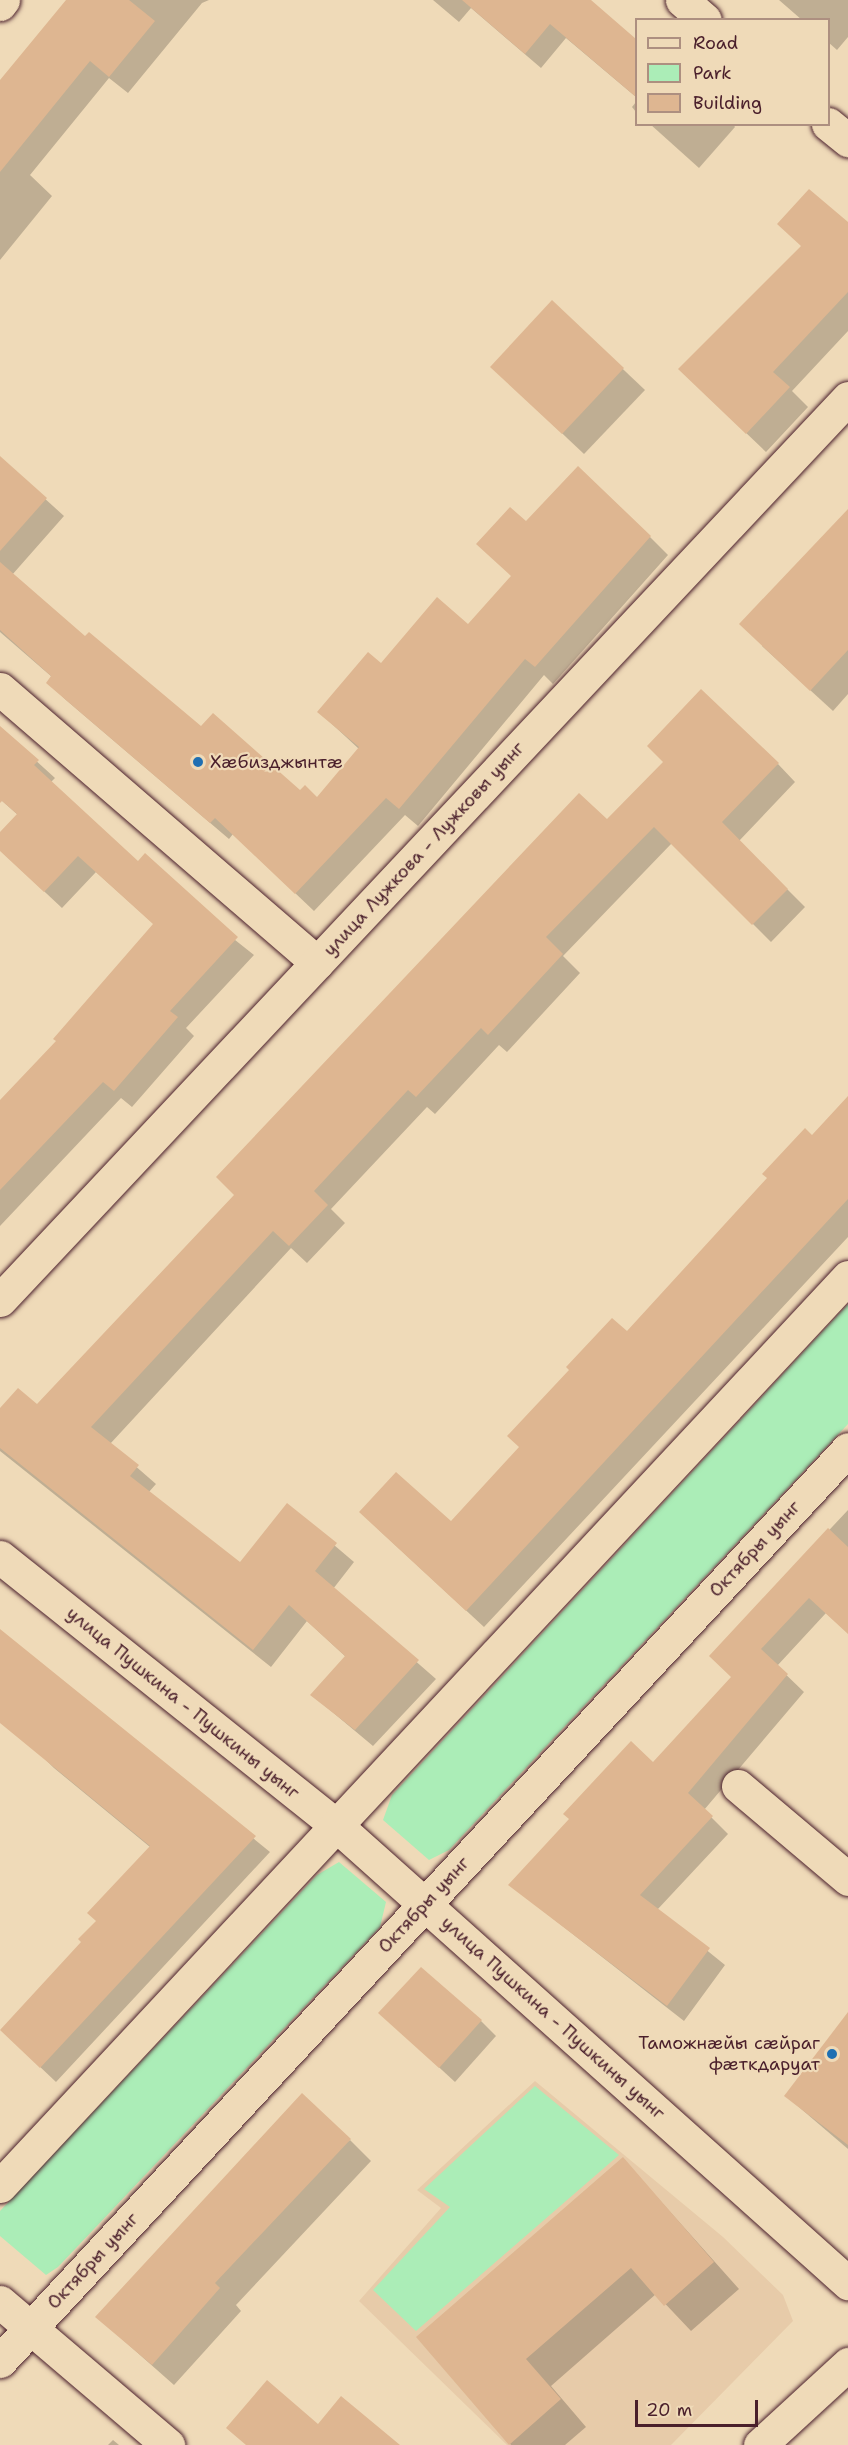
<!DOCTYPE html>
<html>
<head>
<meta charset="utf-8">
<style>
  body { margin:0 }
  #map { position:relative; width:848px; height:2445px; overflow:hidden; background:#efdab8; font-family:"Shantell Sans",sans-serif }
  div>[style] { position:absolute }
  .built>* { inset:0; background:#e7cba9 }
  .green>* { inset:0; background:#abedb7 }
  .shadow>* { inset:0; background:#0003 }
  .building>* { inset:0; background:#deb691 }
  .roads { filter:drop-shadow(0 0 2px #4a1f2b) drop-shadow(0 0 2px #4a1f2b) }
  .minor>* { height:33px; margin:-16.5px; padding:0 16.5px; transform-origin:16.5px; border-radius:16.5px; background:#efdab8 }
  .dots>* { width:16px; height:16px; translate:-50% -50%; box-sizing:border-box; border:3px solid #efdab8; border-radius:50% }
  span { translate:-50% -50%; white-space:nowrap; text-align:center; line-height:1.15; -webkit-text-stroke:4.5px #efdab8; paint-order:stroke }
  .poi-label { font-size:18px; color:#4a1f2b }
  .left { translate:0 -50%; text-align:left }
  .right { translate:-100% -50%; text-align:right }
  .street-label { font-size:18px; color:#4a1f2b }
  .legend { position:absolute; left:635px; top:18px; width:195px; height:108px; box-sizing:border-box; background:#efdab8; border:2px solid #ad8f80; margin:0; padding:8px 10px; list-style:none; font-size:18px; color:#4a1f2b }
  .legend li { display:flex; align-items:center; gap:12px; height:30px }
  .legend b { width:30px; border:2px solid #ad8f80 }
  .scale { position:absolute; left:635px; top:2400px; width:123px; height:27px; box-sizing:border-box; border:3px solid #4a1f2b; border-top:0; padding-left:8px; font-size:18px; line-height:21px; white-space:nowrap; color:#4a1f2b; -webkit-text-stroke:4px #efdab8; paint-order:stroke }
</style>
</head>
<body>
<div id="map">
  <div class="built">
    <div style="clip-path:polygon(535px 2081px,723px 2237px,783px 2295px,793px 2321px,671px 2445px,507px 2445px,359px 2301px,441px 2208px,417px 2190px)"></div>
  </div>
  <div class="green">
    <div style="clip-path:polygon(848px 1304px,848px 1424px,449px 1850px,429px 1860px,383px 1820px,392px 1795px)"></div>
    <div style="clip-path:polygon(339px 1862px,386px 1902px,380px 1927px,58px 2267px,46px 2275px,0 2236px,0 2211px,317px 1875px)"></div>
    <div style="clip-path:polygon(535px 2086px,619px 2155px,416px 2331px,373px 2290px,450px 2207px,424px 2189px)"></div>
  </div>
  <div class="shadow">
    <div style="clip-path:polygon(68px 0,209px 0,202px 3px,128px 93px,109px 78px,30px 175px,52px 196px,0 260px,0 82px)"></div>
    <div style="clip-path:polygon(433px 0,589px 0,636px 41px,636px 97px,566px 38px,541px 68px,471px 8px,459px 22px)"></div>
    <div style="clip-path:polygon(779px 0,848px 0,848px 37px,837px 50px,828px 42px,828px 20px,802px 20px)"></div>
    <div style="clip-path:polygon(636px 102px,636px 112px,632px 107px)"></div>
    <div style="clip-path:polygon(650px 124px,733px 124px,735px 127px,699px 168px)"></div>
    <div style="clip-path:polygon(848px 224px,848px 331px,792px 391px,808px 407px,766px 452px,699px 388px)"></div>
    <div style="clip-path:polygon(552px 302px,645px 390px,584px 454px,514px 388px)"></div>
    <div style="clip-path:polygon(0 458px,64px 516px,12px 575px,85px 639px,202px 728px,300px 792px,317px 799px,359px 749px,319px 712px,382px 665px,468px 626px,513px 577px,526px 523px,650px 537px,668px 555px,553px 684px,544px 675px,418px 826px,405px 815px,314px 911px,233px 834px,229px 839px,66px 700px,48px 683px,52px 677px,0 632px)"></div>
    <div style="clip-path:polygon(848px 511px,848px 694px,833px 711px,762px 646px)"></div>
    <div style="clip-path:polygon(0 728px,55px 778px,51px 782px,138px 863px,254px 955px,186px 1028px,194px 1036px,132px 1107px,121px 1098px,0 1226px,0 1102px,58px 1042px,155px 925px,96px 872px,62px 908px,0 850px,0 834px,18px 815px,0 799px)"></div>
    <div style="clip-path:polygon(778px 764px,795px 782px,739px 841px,805px 907px,771px 942px,672px 843px,563px 956px,580px 973px,507px 1052px,499px 1045px,435px 1114px,427px 1107px,331px 1209px,345px 1223px,307px 1263px,291px 1248px,110px 1444px,156px 1484px,148px 1493px,240px 1564px,287px 1505px,354px 1562px,333px 1589px,436px 1679px,373px 1746px,312px 1695px,346px 1657px,307px 1621px,271px 1667px,0 1451px,0 1410px,37px 1406px,607px 822px)"></div>
    <div style="clip-path:polygon(848px 1098px,848px 1237px,484px 1627px,379px 1530px,451px 1524px)"></div>
    <div style="clip-path:polygon(848px 1510px,848px 1633px,826px 1613px,777px 1666px,804px 1692px,704px 1810px,728px 1834px,657px 1910px,725px 1965px,684px 2021px,510px 1885px,654px 1764px,733px 1678px,711px 1656px)"></div>
    <div style="clip-path:polygon(0 1631px,270px 1852px,56px 2082px,17px 2045px,150px 1847px,54px 1768px,0 1715px)"></div>
    <div style="clip-path:polygon(380px 2013px,481px 2021px,496px 2036px,455px 2082px)"></div>
    <div style="clip-path:polygon(848px 2015px,848px 2149px,786px 2096px)"></div>
    <div style="clip-path:polygon(350px 2140px,371px 2161px,236px 2305px,241px 2311px,174px 2385px,97px 2317px)"></div>
    <div style="clip-path:polygon(623px 2159px,739px 2289px,691px 2331px,656px 2294px,551px 2386px,586px 2427px,565px 2445px,511px 2445px,418px 2338px)"></div>
    <div style="clip-path:polygon(113px 2440px,119px 2445px,108px 2445px)"></div>
  </div>
  <div class="building">
    <div style="clip-path:polygon(66px 0,129px 0,155px 21px,109px 77px,90px 61px,0 172px,0 80px)"></div>
    <div style="clip-path:polygon(462px 0,591px 0,636px 39px,636px 97px,550px 24px,525px 54px)"></div>
    <div style="clip-path:polygon(809px 189px,848px 222px,848px 292px,773px 372px,790px 387px,746px 434px,678px 369px,801px 246px,777px 224px)"></div>
    <div style="clip-path:polygon(552px 300px,624px 368px,562px 434px,490px 367px)"></div>
    <div style="clip-path:polygon(0 456px,47px 498px,0 551px)"></div>
    <div style="clip-path:polygon(578px 466px,651px 536px,535px 667px,525px 659px,399px 809px,386px 798px,295px 894px,215px 818px,210px 823px,46px 683px,51px 676px,0 630px,0 562px,85px 636px,89px 632px,201px 726px,213px 713px,300px 790px,305px 785px,317px 797px,359px 747px,317px 712px,368px 652px,381px 663px,437px 597px,468px 624px,511px 576px,476px 544px,510px 507px,526px 521px)"></div>
    <div style="clip-path:polygon(848px 509px,848px 650px,810px 691px,739px 624px)"></div>
    <div style="clip-path:polygon(701px 689px,779px 763px,722px 822px,788px 889px,752px 925px,654px 827px,546px 937px,563px 954px,488px 1035px,481px 1028px,416px 1097px,408px 1090px,314px 1191px,328px 1205px,289px 1246px,273px 1231px,91px 1427px,139px 1465px,130px 1476px,240px 1562px,287px 1503px,337px 1543px,315px 1571px,419px 1660px,355px 1730px,310px 1695px,345px 1656px,289px 1605px,253px 1650px,0 1448px,0 1408px,18px 1388px,37px 1404px,234px 1195px,216px 1177px,579px 793px,607px 819px,663px 762px,647px 746px)"></div>
    <div style="clip-path:polygon(0 726px,39px 760px,34px 765px,138px 861px,145px 853px,238px 937px,170px 1011px,178px 1017px,114px 1091px,103px 1082px,0 1190px,0 1100px,56px 1041px,53px 1039px,153px 924px,78px 856px,44px 892px,0 851px,0 832px,17px 814px,2px 801px,0 803px)"></div>
    <div style="clip-path:polygon(848px 1096px,848px 1199px,466px 1611px,359px 1512px,396px 1472px,451px 1521px,519px 1447px,507px 1436px,569px 1370px,566px 1367px,612px 1318px,627px 1331px,767px 1178px,762px 1174px,805px 1128px,812px 1135px)"></div>
    <div style="clip-path:polygon(828px 1528px,848px 1547px,848px 1634px,809px 1598px,761px 1649px,788px 1674px,688px 1793px,713px 1816px,640px 1895px,710px 1948px,667px 2006px,508px 1885px,569px 1819px,563px 1814px,631px 1741px,653px 1762px,731px 1677px,709px 1656px)"></div>
    <div style="clip-path:polygon(0 1629px,256px 1836px,40px 2068px,0 2030px,81px 1942px,78px 1939px,96px 1921px,87px 1913px,150px 1846px,0 1723px)"></div>
    <div style="clip-path:polygon(421px 1967px,482px 2020px,439px 2068px,378px 2013px)"></div>
    <div style="clip-path:polygon(848px 2012px,848px 2145px,784px 2096px)"></div>
    <div style="clip-path:polygon(302px 2093px,351px 2139px,215px 2283px,220px 2288px,152px 2365px,95px 2317px)"></div>
    <div style="clip-path:polygon(623px 2157px,714px 2262px,664px 2306px,631px 2268px,526px 2359px,561px 2399px,509px 2445px,416px 2337px)"></div>
    <div style="clip-path:polygon(267px 2380px,318px 2424px,341px 2396px,400px 2445px,246px 2445px,226px 2428px)"></div>
  </div>
  <div class="roads">
    <div class="minor">
      <div style="left:682px;top:0;width:30px;rotate:41deg"></div>
      <div style="left:0;top:4px;width:5px;rotate:-53deg"></div>
      <div style="left:828px;top:124px;width:26px;rotate:39deg"></div>
      <div style="left:0;top:689px;width:419px;rotate:40.8deg"></div>
      <div style="left:0;top:1300px;width:1238px;rotate:-46.77deg"></div>
      <div style="left:0;top:1557px;width:431px;rotate:38.6deg"></div>
      <div style="left:337px;top:1826px;width:686px;rotate:41.81deg"></div>
      <div style="left:738px;top:1786px;width:144px;rotate:40.2deg"></div>
      <div style="left:0;top:2186px;width:1243px;rotate:-46.99deg"></div>
      <div style="left:0;top:2302px;width:221px;rotate:40.4deg"></div>
      <div style="left:0;top:2361px;width:1245px;rotate:-47.08deg"></div>
      <div style="left:760px;top:2445px;width:120px;rotate:-42.6deg"></div>
    </div>
  </div>
  <div class="dots">
    <div style="left:198px;top:762px;background:#1f6fb2"></div>
    <div style="left:832px;top:2054px;background:#1f6fb2"></div>
  </div>
  <div class="poi-label">
    <span class="left" style="left:210px;top:762px">Хæбизджынтæ</span>
    <span class="right" style="left:820px;top:2054px">Таможнæйы сæйраг<br>фæткдаруат</span>
  </div>
  <div class="street-label">
    <span style="left:424px;top:849px;rotate:-47deg">улица Лужкова - Лужковы уынг</span>
    <span style="left:755px;top:1549px;rotate:-47deg">Октябры уынг</span>
    <span style="left:183px;top:1703px;rotate:39deg">улица Пушкина - Пушкины уынг</span>
    <span style="left:424px;top:1905px;rotate:-47deg">Октябры уынг</span>
    <span style="left:553px;top:2018px;rotate:42deg">улица Пушкина - Пушкины уынг</span>
    <span style="left:93px;top:2261px;rotate:-47deg">Октябры уынг</span>
  </div>
  <ul class="legend">
  <li><b style="height:8px;background:#efdab8"></b>Road</li>
  <li><b style="height:16px;background:#abedb7"></b>Park</li>
  <li><b style="height:16px;background:#deb691"></b>Building</li>
  </ul>
  <div class="scale">20 m</div>
</div>
</body>
</html>
